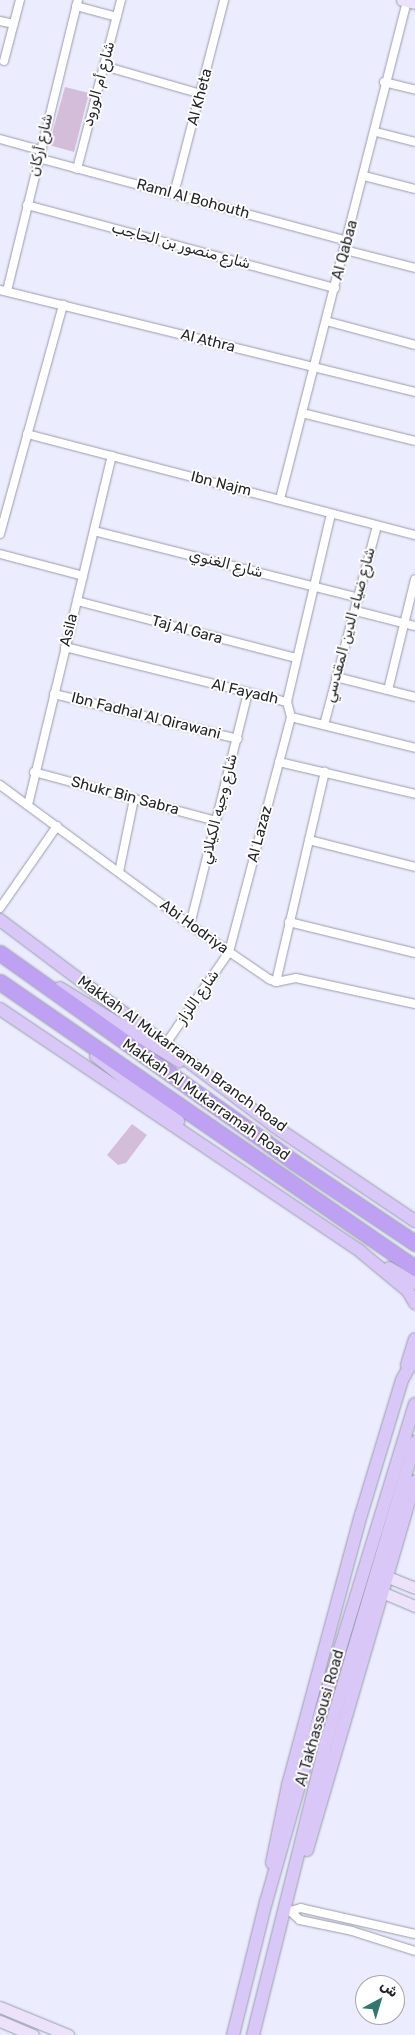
<!DOCTYPE html>
<html>
<head>
<meta charset="utf-8">
<style>
  body { margin:0 }
  #map { position:relative; width:415px; height:2035px; overflow:hidden; background:#ebedfe; font-family:Rubik,Vazirmatn,sans-serif }
  div>[style] { position:absolute }
  .green>* { inset:0; background:#d4bdd9 }
  .roads { filter:drop-shadow(0 0 1px #999bab) drop-shadow(0 0 1px #999bab) }
  .street>* { height:8px; margin:-4px; padding:0 4px; transform-origin:4px; border-radius:4px; background:#fff }
  .secondary>* { height:11px; margin:-5.5px; padding:0 5.5px; transform-origin:5.5px; border-radius:5.5px; background:#ece3fb }
  .primary>* { height:12px; margin:-6px; padding:0 6px; transform-origin:6px; border-radius:6px; background:#d8c7f7 }
  .highway>* { height:15px; margin:-7.5px; padding:0 7.5px; transform-origin:7.5px; border-radius:7.5px; background:#bea1f2 }
  span { translate:-50% -50%; white-space:nowrap; text-align:center; line-height:1.15; -webkit-text-stroke:4px #fff; paint-order:stroke }
  .street-label { font-size:15px; color:#24252b }
  .north { position:absolute; left:355px; top:1975px; width:50px; height:50px; box-sizing:border-box; background:#fff; border:1px solid #a7a8aa; border-radius:50%; rotate:39deg; font-size:14px; font-weight:700; line-height:20px; text-align:center; color:#24252b }
  .north::after { content:''; display:block; margin:auto; width:18px; height:22px; background:#30776f; clip-path:polygon(50% 0,100% 100%,50% 72%,0 100%) }
</style>
</head>
<body>
<div id="map">
  <div class="green">
    <div style="clip-path:polygon(65px 87px,89px 93px,74px 152px,49px 145px)"></div>
    <div style="clip-path:polygon(132px 1124px,147px 1135px,126px 1163px,118px 1165px,107px 1155px)"></div>
  </div>
  <div class="roads">
    <div class="street">
      <div style="left:76px;top:6px;width:42px;rotate:15deg"></div>
      <div style="left:0;top:21px;width:14px;rotate:12deg"></div>
      <div style="left:4px;top:61px;width:63px;rotate:-75.3deg"></div>
      <div style="left:104px;top:66px;width:101px;rotate:16.1deg"></div>
      <div style="left:384px;top:82px;width:32px;rotate:14deg"></div>
      <div style="left:376px;top:132px;width:40px;rotate:14.4deg"></div>
      <div style="left:0;top:139px;width:41px;rotate:15.4deg"></div>
      <div style="left:38px;top:158px;width:320px;rotate:15deg"></div>
      <div style="left:77px;top:169px;width:175px;rotate:-75.4deg"></div>
      <div style="left:364px;top:176px;width:53px;rotate:14.3deg"></div>
      <div style="left:174px;top:194px;width:200px;rotate:-75.5deg"></div>
      <div style="left:27px;top:205px;width:319px;rotate:15.1deg"></div>
      <div style="left:345px;top:250px;width:72px;rotate:14.4deg"></div>
      <div style="left:0;top:290px;width:427px;rotate:13.8deg"></div>
      <div style="left:7px;top:291px;width:300px;rotate:-76.3deg"></div>
      <div style="left:326px;top:321px;width:92px;rotate:15.1deg"></div>
      <div style="left:302px;top:413px;width:116px;rotate:13.9deg"></div>
      <div style="left:27px;top:434px;width:401px;rotate:14.6deg"></div>
      <div style="left:280px;top:499px;width:514px;rotate:-75.69deg"></div>
      <div style="left:331px;top:514px;width:193px;rotate:103.2deg"></div>
      <div style="left:287px;top:702px;width:16px;rotate:75deg"></div>
      <div style="left:291px;top:717px;width:128px;rotate:14deg"></div>
      <div style="left:94px;top:531px;width:273px;rotate:14.2deg"></div>
      <div style="left:0;top:534px;width:238px;rotate:-74.6deg"></div>
      <div style="left:0;top:554px;width:86px;rotate:14.8deg"></div>
      <div style="left:77px;top:601px;width:226px;rotate:14.6deg"></div>
      <div style="left:356px;top:611px;width:61px;rotate:14.3deg"></div>
      <div style="left:65px;top:647px;width:229px;rotate:13.9deg"></div>
      <div style="left:336px;top:677px;width:81px;rotate:14.2deg"></div>
      <div style="left:388px;top:690px;width:114px;rotate:-76.3deg"></div>
      <div style="left:54px;top:694px;width:189px;rotate:13.7deg"></div>
      <div style="left:324px;top:725px;width:206px;rotate:-75.1deg"></div>
      <div style="left:279px;top:762px;width:140px;rotate:13.2deg"></div>
      <div style="left:34px;top:772px;width:188px;rotate:15.1deg"></div>
      <div style="left:0;top:785px;width:236px;rotate:36.4deg"></div>
      <div style="left:190px;top:925px;width:96px;rotate:34.4deg"></div>
      <div style="left:269px;top:979px;width:8px;rotate:23deg"></div>
      <div style="left:276px;top:982px;width:20px;rotate:-11deg"></div>
      <div style="left:296px;top:978px;width:122px;rotate:12.3deg"></div>
      <div style="left:28px;top:805px;width:359px;rotate:-76.5deg"></div>
      <div style="left:309px;top:840px;width:109px;rotate:14.3deg"></div>
      <div style="left:119px;top:872px;width:75px;rotate:-78.4deg"></div>
      <div style="left:0;top:908px;width:100px;rotate:-55.2deg"></div>
      <div style="left:289px;top:922px;width:130px;rotate:13.8deg"></div>
      <div style="left:190px;top:925px;width:239px;rotate:-76deg"></div>
      <div style="left:276px;top:982px;width:216px;rotate:-76.9deg"></div>
      <div style="left:167px;top:1042px;width:109px;rotate:-55.4deg"></div>
      <div style="left:229px;top:952px;width:243px;rotate:-75.2deg"></div>
      <div style="left:415px;top:1934px;width:117px;rotate:-167.2deg"></div>
      <div style="left:301px;top:1908px;width:11px;rotate:165deg"></div>
      <div style="left:290px;top:1911px;width:13px;rotate:42deg"></div>
      <div style="left:300px;top:1920px;width:53px;rotate:11.9deg"></div>
      <div style="left:352px;top:1931px;width:66px;rotate:17.6deg"></div>
    </div>
    <div class="secondary">
      <div style="left:402px;top:0;width:13px;rotate:13deg"></div>
      <div style="left:388px;top:1577px;width:29px;rotate:22deg"></div>
      <div style="left:384px;top:1593px;width:34px;rotate:23deg"></div>
      <div style="left:0;top:2007px;width:74px;rotate:22.4deg"></div>
      <div style="left:0;top:2021px;width:36px;rotate:23deg"></div>
    </div>
    <div class="primary">
      <div style="left:0;top:920px;width:343px;rotate:36.9deg"></div>
      <div style="left:274px;top:1126px;width:170px;rotate:34deg"></div>
      <div style="left:60px;top:988px;width:140px;rotate:31.5deg"></div>
      <div style="left:0;top:1009px;width:435px;rotate:33.9deg"></div>
      <div style="left:361px;top:1252px;width:61px;rotate:39.7deg"></div>
      <div style="left:408px;top:1291px;width:14px;rotate:60deg"></div>
      <div style="left:96px;top:1056px;width:105px;rotate:38.4deg"></div>
      <div style="left:389px;top:1268px;width:30px;rotate:30deg"></div>
      <div style="left:407px;top:1365px;width:27px;rotate:-73deg"></div>
      <div style="left:307px;top:1850px;width:384px;rotate:-73.7deg"></div>
      <div style="left:272px;top:1863px;width:80px;rotate:-78.4deg"></div>
      <div style="left:288px;top:1785px;width:280px;rotate:-74.9deg"></div>
      <div style="left:361px;top:1515px;width:141px;rotate:-73.1deg"></div>
      <div style="left:402px;top:1380px;width:26px;rotate:-61deg"></div>
      <div style="left:233px;top:2035px;width:137px;rotate:-76.1deg"></div>
      <div style="left:266px;top:1902px;width:175px;rotate:-74.1deg"></div>
      <div style="left:314px;top:1734px;width:345px;rotate:-73deg"></div>
      <div style="left:253px;top:2035px;width:301px;rotate:-76deg"></div>
      <div style="left:326px;top:1743px;width:314px;rotate:-73.5deg"></div>
    </div>
    <div class="highway">
      <div style="left:0;top:953px;width:361px;rotate:35.4deg"></div>
      <div style="left:294px;top:1162px;width:146px;rotate:33.8deg"></div>
      <div style="left:0;top:982px;width:504px;rotate:34.57deg"></div>
    </div>
  </div>
  <div class="street-label">
    <span style="left:99px;top:84px;rotate:-75deg">شارع أم الورود</span>
    <span style="left:200px;top:97px;rotate:-75deg">Al Kheta</span>
    <span style="left:41px;top:145px;rotate:-77deg">شارع أركان</span>
    <span style="left:193px;top:199px;rotate:15deg">Raml Al Bohouth</span>
    <span style="left:181px;top:246px;rotate:15deg">شارع منصور بن الحاجب</span>
    <span style="left:345px;top:250px;rotate:-75deg">Al Qabaa</span>
    <span style="left:208px;top:341px;rotate:14deg">Al Athra</span>
    <span style="left:221px;top:484px;rotate:14deg">Ibn Najm</span>
    <span style="left:226px;top:564px;rotate:14deg">شارع الغنوي</span>
    <span style="left:350px;top:625px;rotate:-75deg">شارع ضياء الدين المقدسي</span>
    <span style="left:69px;top:630px;rotate:-76deg">Asila</span>
    <span style="left:187px;top:630px;rotate:15deg">Taj Al Gara</span>
    <span style="left:245px;top:692px;rotate:13deg">Al Fayadh</span>
    <span style="left:146px;top:716px;rotate:14deg">Ibn Fadhal Al Qirawani</span>
    <span style="left:125px;top:796px;rotate:15deg">Shukr Bin Sabra</span>
    <span style="left:219px;top:809px;rotate:-76deg">شارع وجيه الكيلاني</span>
    <span style="left:260px;top:834px;rotate:-75deg">Al Lazaz</span>
    <span style="left:194px;top:927px;rotate:36deg">Abi Hodriya</span>
    <span style="left:198px;top:997px;rotate:-55deg">شارع اللزاز</span>
    <span style="left:182px;top:1054px;rotate:36deg">Makkah Al Mukarramah Branch Road</span>
    <span style="left:206px;top:1100px;rotate:35deg">Makkah Al Mukarramah Road</span>
    <span style="left:320px;top:1718px;rotate:-74deg">Al Takhassousi Road</span>
  </div>
  <div class="north">ش</div>
</div>
</body>
</html>
